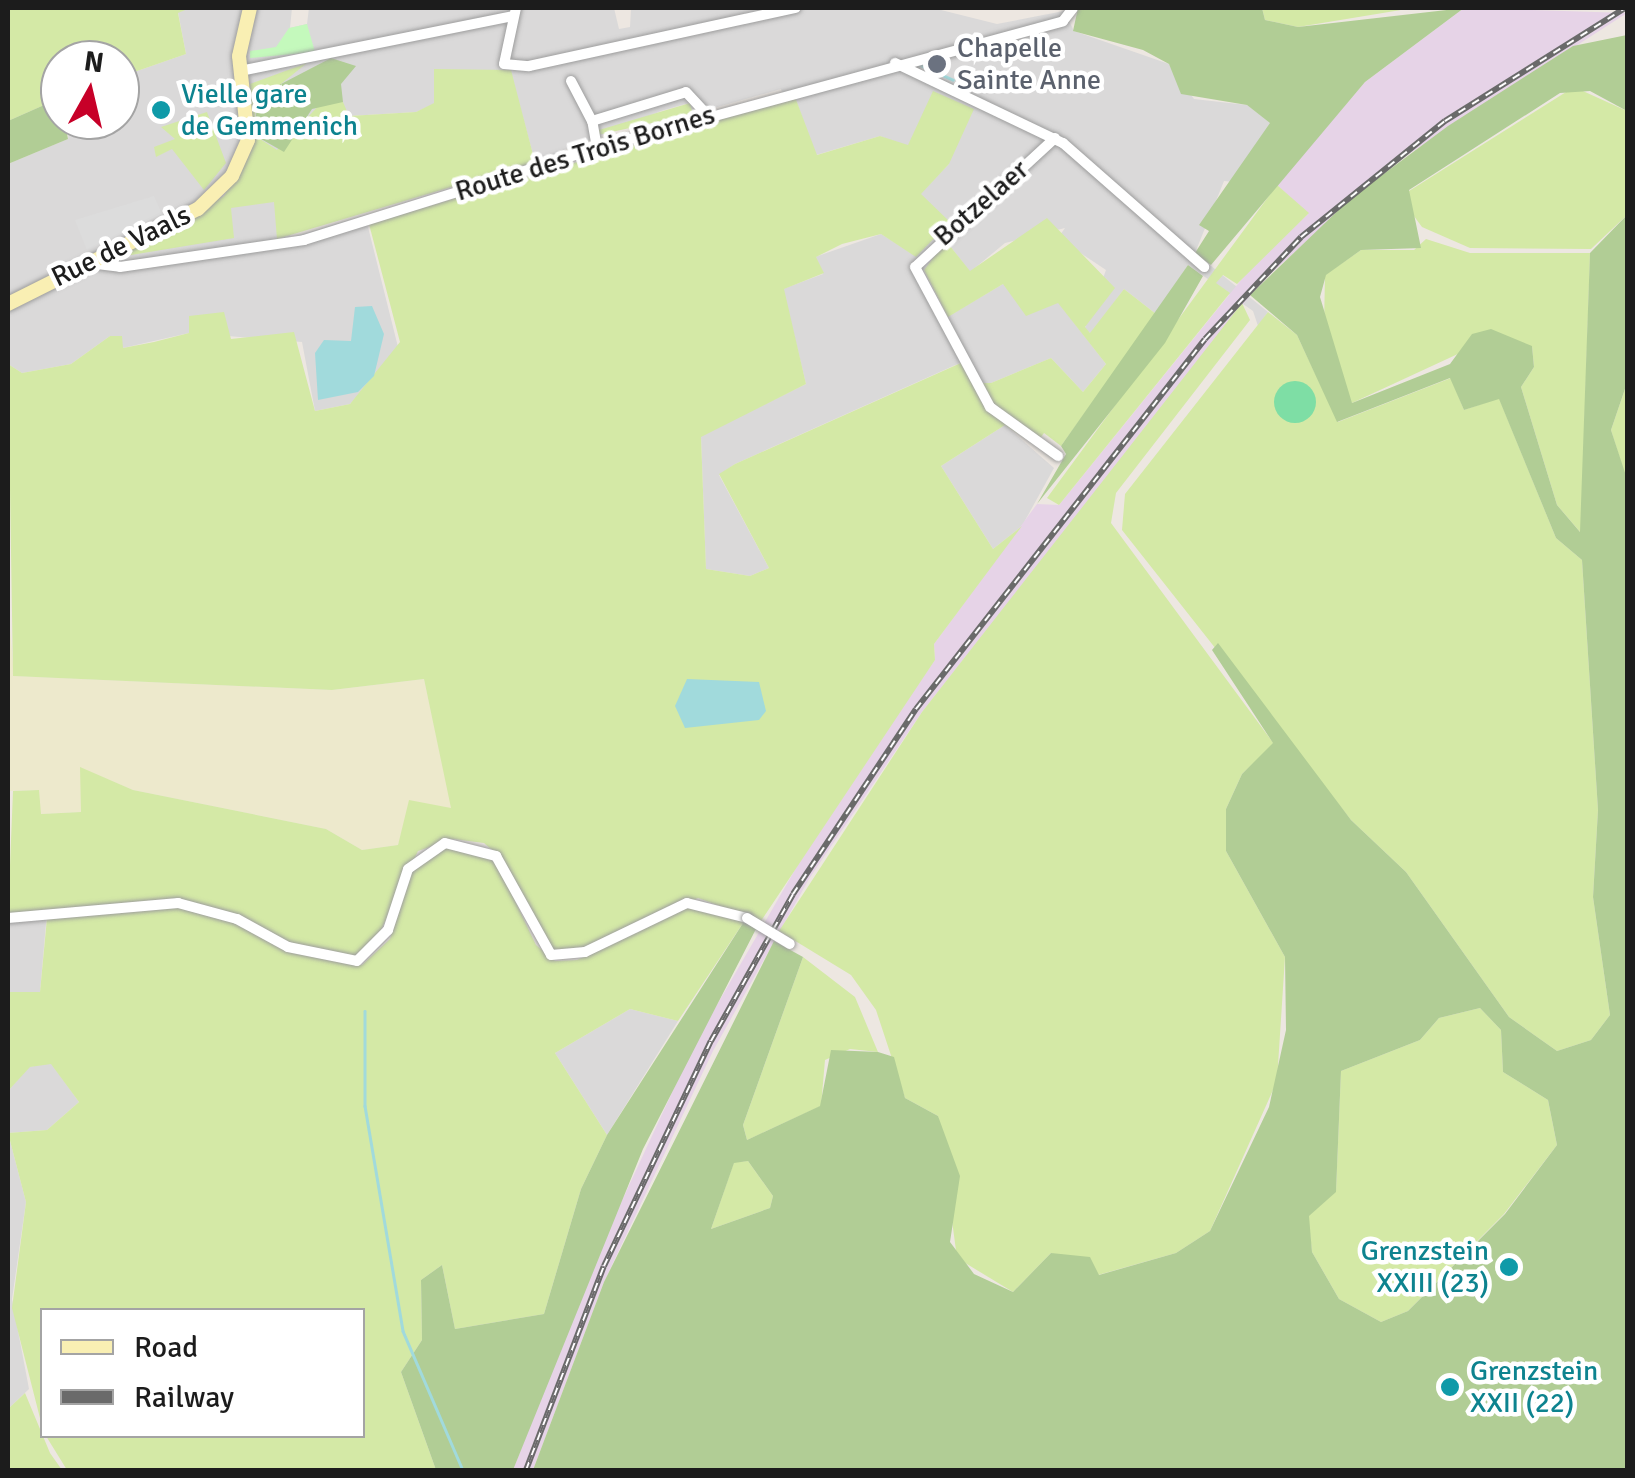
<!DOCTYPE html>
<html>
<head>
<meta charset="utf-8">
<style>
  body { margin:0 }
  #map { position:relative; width:1635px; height:1478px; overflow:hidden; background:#ede7e1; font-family:Signika,sans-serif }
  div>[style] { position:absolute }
  .residential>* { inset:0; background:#dad9d9 }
  .industrial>* { inset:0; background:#e6d3e7 }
  .farmland>* { inset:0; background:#ede9cc }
  .grass>* { inset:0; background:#d4e9a6 }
  .forest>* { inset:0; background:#b1cd95 }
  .park>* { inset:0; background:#c4f9bc }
  .pitch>* { inset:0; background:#7edea5 }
  .round { border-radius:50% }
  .parking>* { inset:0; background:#dcdcdc }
  .water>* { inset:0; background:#a1dadc }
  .stream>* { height:2.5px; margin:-1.25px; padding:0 1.25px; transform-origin:1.25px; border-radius:1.25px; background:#a1dadc }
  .roads { filter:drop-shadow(0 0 2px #9d9d9d) drop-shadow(0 0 2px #9d9d9d) }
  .minor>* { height:10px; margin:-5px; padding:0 5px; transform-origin:5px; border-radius:5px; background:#fff }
  .secondary>* { height:14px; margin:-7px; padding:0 7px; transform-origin:7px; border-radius:7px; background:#f9efb3 }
  .rail>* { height:6px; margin-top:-3px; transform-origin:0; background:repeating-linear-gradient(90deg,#fff 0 8px,#6a6a6a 0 16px); box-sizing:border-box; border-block:2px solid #6a6a6a }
  .bridges { filter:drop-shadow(0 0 2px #9d9d9d) drop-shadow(0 0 2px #9d9d9d) }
  .minor-bridge>* { height:10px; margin:-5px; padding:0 5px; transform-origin:5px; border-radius:5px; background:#fff }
  .dots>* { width:28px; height:28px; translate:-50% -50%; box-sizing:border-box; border:5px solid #fff; border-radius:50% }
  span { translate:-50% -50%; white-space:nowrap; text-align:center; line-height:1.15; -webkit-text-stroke:9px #fff; paint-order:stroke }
  .worship-label { font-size:28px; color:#5b616d }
  .left { translate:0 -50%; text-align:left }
  .culture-label { font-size:28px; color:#0d838f }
  .right { translate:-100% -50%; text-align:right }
  .street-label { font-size:28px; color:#1c1c1c }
  .frame { position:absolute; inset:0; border:10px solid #1c1c1c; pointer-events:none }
  .legend { position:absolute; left:40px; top:1308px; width:325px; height:130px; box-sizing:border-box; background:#fff; border:2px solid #a4a4a4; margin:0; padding:12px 18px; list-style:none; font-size:30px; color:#1c1c1c }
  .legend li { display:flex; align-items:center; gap:20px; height:50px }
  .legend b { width:50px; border:2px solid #a4a4a4 }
  .north { position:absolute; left:40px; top:40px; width:100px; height:100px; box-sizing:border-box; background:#fff; border:2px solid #a4a4a4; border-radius:50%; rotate:8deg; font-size:28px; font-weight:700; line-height:40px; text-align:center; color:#1c1c1c }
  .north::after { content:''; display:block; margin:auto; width:35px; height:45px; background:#c70028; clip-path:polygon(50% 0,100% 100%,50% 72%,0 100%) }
</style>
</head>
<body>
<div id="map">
  <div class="residential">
    <div style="clip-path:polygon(190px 8px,292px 8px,290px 28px,307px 24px,309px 8px,614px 8px,619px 29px,630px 27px,631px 8px,933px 8px,997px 24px,1064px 11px,1074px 31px,1169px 64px,1194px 99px,1247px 105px,1271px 123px,1234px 182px,1224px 181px,1195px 253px,1268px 312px,1258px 326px,1253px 311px,1188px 265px,1156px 314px,1124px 289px,1091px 334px,1085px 328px,1106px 270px,1058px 238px,1065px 228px,1005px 243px,970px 272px,947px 242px,924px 270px,947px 317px,1003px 284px,1058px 302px,1106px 364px,1083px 392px,1051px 358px,991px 383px,973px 383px,962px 362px,735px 464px,719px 475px,769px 568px,750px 576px,706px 569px,701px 436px,806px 384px,783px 289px,823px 274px,815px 257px,881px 234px,916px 256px,949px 222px,920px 194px,949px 164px,880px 136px,816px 155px,795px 98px,785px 100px,781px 89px,693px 114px,689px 103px,661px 111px,535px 162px,510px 70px,416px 112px,349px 116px,289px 238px,365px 215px,399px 351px,350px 404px,315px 411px,302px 342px,189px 333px,123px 348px,110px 336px,71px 364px,22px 373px,8px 364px,8px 164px,68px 139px,70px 120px,120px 120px,120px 77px,186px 54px,178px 12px)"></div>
    <div style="clip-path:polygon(1005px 425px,1054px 468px,1022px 526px,993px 549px,941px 466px)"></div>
    <div style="clip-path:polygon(47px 912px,40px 992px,8px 992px,8px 915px)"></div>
    <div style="clip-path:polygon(630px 1009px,678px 1021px,607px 1135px,555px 1053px)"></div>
    <div style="clip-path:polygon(51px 1063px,79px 1102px,47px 1130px,8px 1133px,26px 1202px,12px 1299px,29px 1389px,8px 1409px,8px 1470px,8px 1091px,29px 1067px)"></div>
  </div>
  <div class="industrial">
    <div style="clip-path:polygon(1464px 8px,1627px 13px,1398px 161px,1260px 283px,922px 712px,809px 879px,713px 1051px,604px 1282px,533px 1470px,513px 1470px,588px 1274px,695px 1043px,826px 816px,935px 660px,934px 644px,1037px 504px,1059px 505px,1254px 264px,1308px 214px,1277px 185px,1365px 82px)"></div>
  </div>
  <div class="farmland">
    <div style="clip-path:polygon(8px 605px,14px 676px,332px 690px,424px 679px,452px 809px,410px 801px,398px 845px,362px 850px,326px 829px,133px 790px,81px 768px,81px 812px,40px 814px,38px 790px,8px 791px)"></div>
  </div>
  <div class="grass">
    <div style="clip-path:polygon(8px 8px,190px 8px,178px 13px,186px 54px,120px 77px,120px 60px,60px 60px,60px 98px,8px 121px)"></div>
    <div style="clip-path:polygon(1262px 8px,1413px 8px,1298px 27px,1265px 20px)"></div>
    <div style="clip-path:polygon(307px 63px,256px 104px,254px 135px,277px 150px,323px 101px,343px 102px,349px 116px,416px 112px,434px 103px,434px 69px,511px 70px,535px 162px,277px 239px,274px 202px,231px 208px,234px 238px,119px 257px,224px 196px,252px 145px,250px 84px)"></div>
    <div style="clip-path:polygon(1574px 87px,1627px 111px,1627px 215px,1591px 249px,1470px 248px,1422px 227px,1408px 208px,1409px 191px)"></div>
    <div style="clip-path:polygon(933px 91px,974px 109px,949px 164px,921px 194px,950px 222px,916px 257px,881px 234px,842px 244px,816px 257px,824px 273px,784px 289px,806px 384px,701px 437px,706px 569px,750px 576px,769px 568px,719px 474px,735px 464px,963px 362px,973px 383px,991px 383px,1051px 358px,1083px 392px,1106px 364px,1058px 303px,1026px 316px,1003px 284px,948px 317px,924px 270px,946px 241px,970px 271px,1047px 218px,1115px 288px,1085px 327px,1090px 333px,1124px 289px,1156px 314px,1061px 446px,1044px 433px,1035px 445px,1005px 425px,941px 466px,993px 549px,1022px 526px,934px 644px,935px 660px,761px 921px,698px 898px,577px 951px,552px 950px,500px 857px,484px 843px,453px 839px,418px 851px,372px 949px,352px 958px,288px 944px,239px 916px,178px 901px,8px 915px,13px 791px,39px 790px,41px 814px,81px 812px,80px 767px,133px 790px,326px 829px,362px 850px,398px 845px,409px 800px,451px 808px,424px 679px,332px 690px,13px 676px,8px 364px,22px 373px,71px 364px,110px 336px,122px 336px,123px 348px,154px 342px,189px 333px,189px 316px,224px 312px,231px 339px,294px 332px,315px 411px,350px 404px,400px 342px,369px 224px,795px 97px,817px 155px,880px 136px,908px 145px)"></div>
    <div style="clip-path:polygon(690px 103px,693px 114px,598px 135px,599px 130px)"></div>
    <div style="clip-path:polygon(207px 112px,226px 163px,204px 190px,172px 149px,156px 157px,154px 147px,175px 139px,161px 127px)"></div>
    <div style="clip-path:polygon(1277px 185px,1309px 213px,1237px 284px,1223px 275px,1216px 283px,1230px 293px,1059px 505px,1047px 498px)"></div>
    <div style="clip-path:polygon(1426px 239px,1470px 253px,1590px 253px,1581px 533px,1557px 505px,1521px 387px,1534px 367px,1532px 346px,1460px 353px,1352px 403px,1343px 394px,1324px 326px,1325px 275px,1361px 250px,1414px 250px)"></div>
    <div style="clip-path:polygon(1242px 303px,1250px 320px,1116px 493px,1111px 523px,1274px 744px,1242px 774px,1226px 809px,1226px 851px,1285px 957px,1277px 1081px,1210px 1231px,1176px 1253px,1098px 1275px,1051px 1253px,1013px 1292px,957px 1258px,938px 1116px,905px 1098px,876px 1010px,851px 975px,779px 931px,922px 712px)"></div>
    <div style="clip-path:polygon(1268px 312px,1297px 335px,1338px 422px,1451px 378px,1464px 410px,1499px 398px,1556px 538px,1582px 560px,1598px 810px,1593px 897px,1610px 1015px,1591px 1040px,1557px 1051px,1509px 1017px,1406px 872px,1351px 820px,1122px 530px,1125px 494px)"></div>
    <div style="clip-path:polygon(1627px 383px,1627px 482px,1611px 430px)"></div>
    <div style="clip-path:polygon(445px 846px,494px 857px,536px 945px,555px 961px,577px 960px,687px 905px,745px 920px,678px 1021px,630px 1009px,555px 1053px,607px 1135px,581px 1189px,544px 1314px,455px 1329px,442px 1265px,421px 1280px,422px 1340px,401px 1372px,436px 1470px,67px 1470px,46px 1436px,362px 1436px,362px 1310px,42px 1310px,42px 1426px,12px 1308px,26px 1202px,8px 1133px,47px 1130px,79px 1102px,51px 1064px,30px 1067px,8px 1091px,8px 992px,40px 992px,47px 918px,179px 906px,236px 921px,285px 950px,362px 965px,390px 939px,410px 872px)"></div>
    <div style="clip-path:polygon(803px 957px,855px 997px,878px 1052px,850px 1049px,825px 1060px,821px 1106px,747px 1140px,743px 1125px)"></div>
    <div style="clip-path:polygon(1480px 1008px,1501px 1030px,1503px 1072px,1548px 1100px,1557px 1145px,1504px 1214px,1408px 1311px,1381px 1322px,1339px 1299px,1312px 1252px,1308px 1216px,1336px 1191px,1341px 1071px,1420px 1040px,1439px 1018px)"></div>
    <div style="clip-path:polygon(748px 1161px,773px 1196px,770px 1208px,711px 1229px,734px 1162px)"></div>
    <div style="clip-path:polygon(25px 1393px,50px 1453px,62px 1470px,10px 1470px,8px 1409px)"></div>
  </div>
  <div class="forest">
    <div style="clip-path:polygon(1078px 8px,1262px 8px,1265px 20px,1298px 27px,1464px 8px,1365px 82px,1211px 265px,1195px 253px,1209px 231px,1199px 225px,1270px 123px,1247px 105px,1181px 94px,1169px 64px,1143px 50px,1073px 31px)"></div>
    <div style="clip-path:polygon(evenodd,1627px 35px,1627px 111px,1590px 91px,1560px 93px,1409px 190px,1421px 248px,1361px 250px,1326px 275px,1320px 297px,1352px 403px,1450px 364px,1472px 334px,1491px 329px,1532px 346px,1534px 367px,1521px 387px,1557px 505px,1580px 532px,1590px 253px,1627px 215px,1627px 383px,1611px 430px,1628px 482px,1627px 1470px,533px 1470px,604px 1282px,774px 941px,803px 957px,743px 1125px,747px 1140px,820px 1106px,831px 1050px,878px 1052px,894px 1057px,905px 1098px,938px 1116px,960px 1176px,950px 1242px,974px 1274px,1013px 1292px,1051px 1253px,1090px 1257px,1099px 1275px,1176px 1253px,1210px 1231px,1269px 1107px,1286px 1030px,1285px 957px,1226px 851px,1226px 809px,1242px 774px,1273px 743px,1212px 650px,1218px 643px,1351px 820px,1406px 872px,1509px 1017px,1557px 1051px,1591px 1040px,1610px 1015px,1593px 897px,1598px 810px,1582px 560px,1556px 538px,1499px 399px,1464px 410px,1450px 378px,1337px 422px,1297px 335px,1250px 295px,1350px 199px,1448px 126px,1573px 46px,1627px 35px,1480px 1008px,1501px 1030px,1503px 1072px,1548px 1100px,1557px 1145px,1505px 1214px,1408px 1311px,1381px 1322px,1339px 1299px,1312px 1252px,1309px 1216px,1336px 1192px,1341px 1071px,1420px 1040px,1439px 1018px,1480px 1008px,1627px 35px,748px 1161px,773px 1196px,770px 1208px,711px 1229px,734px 1163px,748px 1161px)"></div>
    <div style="clip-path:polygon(331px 58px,356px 66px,341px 84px,343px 102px,312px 109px,284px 152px,254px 135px,258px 96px)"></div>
    <div style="clip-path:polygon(60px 98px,68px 139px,8px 164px,8px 121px)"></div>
    <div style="clip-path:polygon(1188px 265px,1203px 276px,1165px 343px,1037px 504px,1066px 454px,1061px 446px)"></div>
    <div style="clip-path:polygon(745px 920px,757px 927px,643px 1149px,513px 1470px,436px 1470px,401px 1372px,422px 1340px,421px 1280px,442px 1265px,455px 1329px,544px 1314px,581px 1189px,607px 1135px)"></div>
  </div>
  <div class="park">
    <div style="clip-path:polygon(307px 24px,315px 52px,250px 58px,250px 51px,276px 47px,289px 28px)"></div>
  </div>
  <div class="pitch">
    <div class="round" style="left:1274px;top:381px;width:42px;height:42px"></div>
  </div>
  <div class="parking">
    <div style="clip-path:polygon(154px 196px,162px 214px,87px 250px,75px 220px)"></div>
  </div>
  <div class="water">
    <div style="clip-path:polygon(372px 306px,384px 334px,374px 376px,358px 392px,318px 400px,315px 353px,324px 340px,351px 341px,355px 307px)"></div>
    <div style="clip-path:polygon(687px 679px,759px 682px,766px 711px,759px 720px,685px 728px,675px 706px)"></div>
  </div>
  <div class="stream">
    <div style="left:920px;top:65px;width:36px;rotate:24deg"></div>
    <div style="left:365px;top:1011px;width:95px;rotate:90deg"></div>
    <div style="left:365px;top:1106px;width:228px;rotate:80.4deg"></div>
    <div style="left:403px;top:1331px;width:151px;rotate:66.7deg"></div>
  </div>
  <div class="roads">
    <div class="minor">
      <div style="left:516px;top:8px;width:57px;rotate:102.1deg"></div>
      <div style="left:504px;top:64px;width:25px;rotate:5deg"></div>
      <div style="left:529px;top:66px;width:273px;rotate:-12.3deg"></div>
      <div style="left:895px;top:63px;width:186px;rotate:25.5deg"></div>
      <div style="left:1063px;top:143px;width:188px;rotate:41.3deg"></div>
      <div style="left:240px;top:71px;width:278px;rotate:-11.4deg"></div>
      <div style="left:571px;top:81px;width:45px;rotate:62.3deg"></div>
      <div style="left:1055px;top:138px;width:190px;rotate:137.3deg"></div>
      <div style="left:915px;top:267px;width:159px;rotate:61.8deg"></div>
      <div style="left:990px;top:407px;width:84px;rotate:35.8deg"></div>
      <div style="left:597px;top:148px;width:27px;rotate:-100deg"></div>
      <div style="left:592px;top:121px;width:98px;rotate:-17.1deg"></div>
      <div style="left:686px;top:92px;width:33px;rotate:47deg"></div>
      <div style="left:89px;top:263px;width:31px;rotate:7deg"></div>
      <div style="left:120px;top:267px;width:186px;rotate:-8.3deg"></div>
      <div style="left:304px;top:240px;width:307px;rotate:-17.4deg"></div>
      <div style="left:597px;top:148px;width:483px;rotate:-15.2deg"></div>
      <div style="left:1063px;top:21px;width:16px;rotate:-52deg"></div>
      <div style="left:8px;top:918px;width:171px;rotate:-5deg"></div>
      <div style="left:178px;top:903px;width:61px;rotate:15.2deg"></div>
      <div style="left:237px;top:919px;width:58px;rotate:28.8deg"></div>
      <div style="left:288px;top:947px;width:70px;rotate:11.5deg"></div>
      <div style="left:357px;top:961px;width:44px;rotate:-45deg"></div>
      <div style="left:388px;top:930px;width:64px;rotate:-71.8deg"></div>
      <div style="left:408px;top:869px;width:45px;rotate:-35.1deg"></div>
      <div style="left:445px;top:843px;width:53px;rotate:14.3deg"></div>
      <div style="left:496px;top:856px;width:113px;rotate:60.9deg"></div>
      <div style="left:551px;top:955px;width:34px;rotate:-5deg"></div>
      <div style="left:585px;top:952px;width:113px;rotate:-25.7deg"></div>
      <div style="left:687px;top:903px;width:62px;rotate:14deg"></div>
    </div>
    <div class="secondary">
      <div style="left:8px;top:304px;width:212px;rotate:-26.6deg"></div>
      <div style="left:198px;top:209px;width:47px;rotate:-44.1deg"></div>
      <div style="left:232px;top:176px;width:39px;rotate:-66deg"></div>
      <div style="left:248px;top:140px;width:84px;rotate:-96.1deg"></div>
      <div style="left:239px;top:56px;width:49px;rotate:-77.1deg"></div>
    </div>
  </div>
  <div class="rail">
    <div style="left:526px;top:1470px;width:218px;rotate:-69.1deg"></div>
    <div style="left:604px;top:1266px;width:249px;rotate:-64.6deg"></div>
    <div style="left:711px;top:1041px;width:168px;rotate:-60.8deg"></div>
    <div style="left:793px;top:894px;width:222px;rotate:-56.4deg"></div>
    <div style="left:916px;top:709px;width:469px;rotate:-52deg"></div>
    <div style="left:1205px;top:339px;width:140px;rotate:-46.7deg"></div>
    <div style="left:1301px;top:237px;width:185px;rotate:-38.9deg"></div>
    <div style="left:1445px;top:121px;width:213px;rotate:-32.1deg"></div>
  </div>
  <div class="bridges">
    <div class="minor-bridge">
      <div style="left:747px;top:918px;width:50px;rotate:31.2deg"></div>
    </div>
  </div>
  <div class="dots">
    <div style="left:937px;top:64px;background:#6b7280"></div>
    <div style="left:161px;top:110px;background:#0f9aa8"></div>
    <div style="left:1509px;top:1267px;background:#0f9aa8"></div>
    <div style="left:1450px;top:1387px;background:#0f9aa8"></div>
  </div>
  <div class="worship-label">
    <span class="left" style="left:957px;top:64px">Chapelle<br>Sainte Anne</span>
  </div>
  <div class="culture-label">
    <span class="left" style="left:181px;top:110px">Vielle gare<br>de Gemmenich</span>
    <span class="right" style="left:1489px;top:1267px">Grenzstein<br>XXIII (23)</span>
    <span class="left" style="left:1470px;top:1387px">Grenzstein<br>XXII (22)</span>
  </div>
  <div class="street-label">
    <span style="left:585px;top:153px;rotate:-17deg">Route des Trois Bornes</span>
    <span style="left:981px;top:203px;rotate:-41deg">Botzelaer</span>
    <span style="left:121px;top:246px;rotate:-26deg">Rue de Vaals</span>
  </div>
  <div class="frame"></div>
  <ul class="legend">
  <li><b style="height:12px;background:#f9efb3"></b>Road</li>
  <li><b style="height:12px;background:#6a6a6a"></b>Railway</li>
  </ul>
  <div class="north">N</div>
</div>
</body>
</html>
